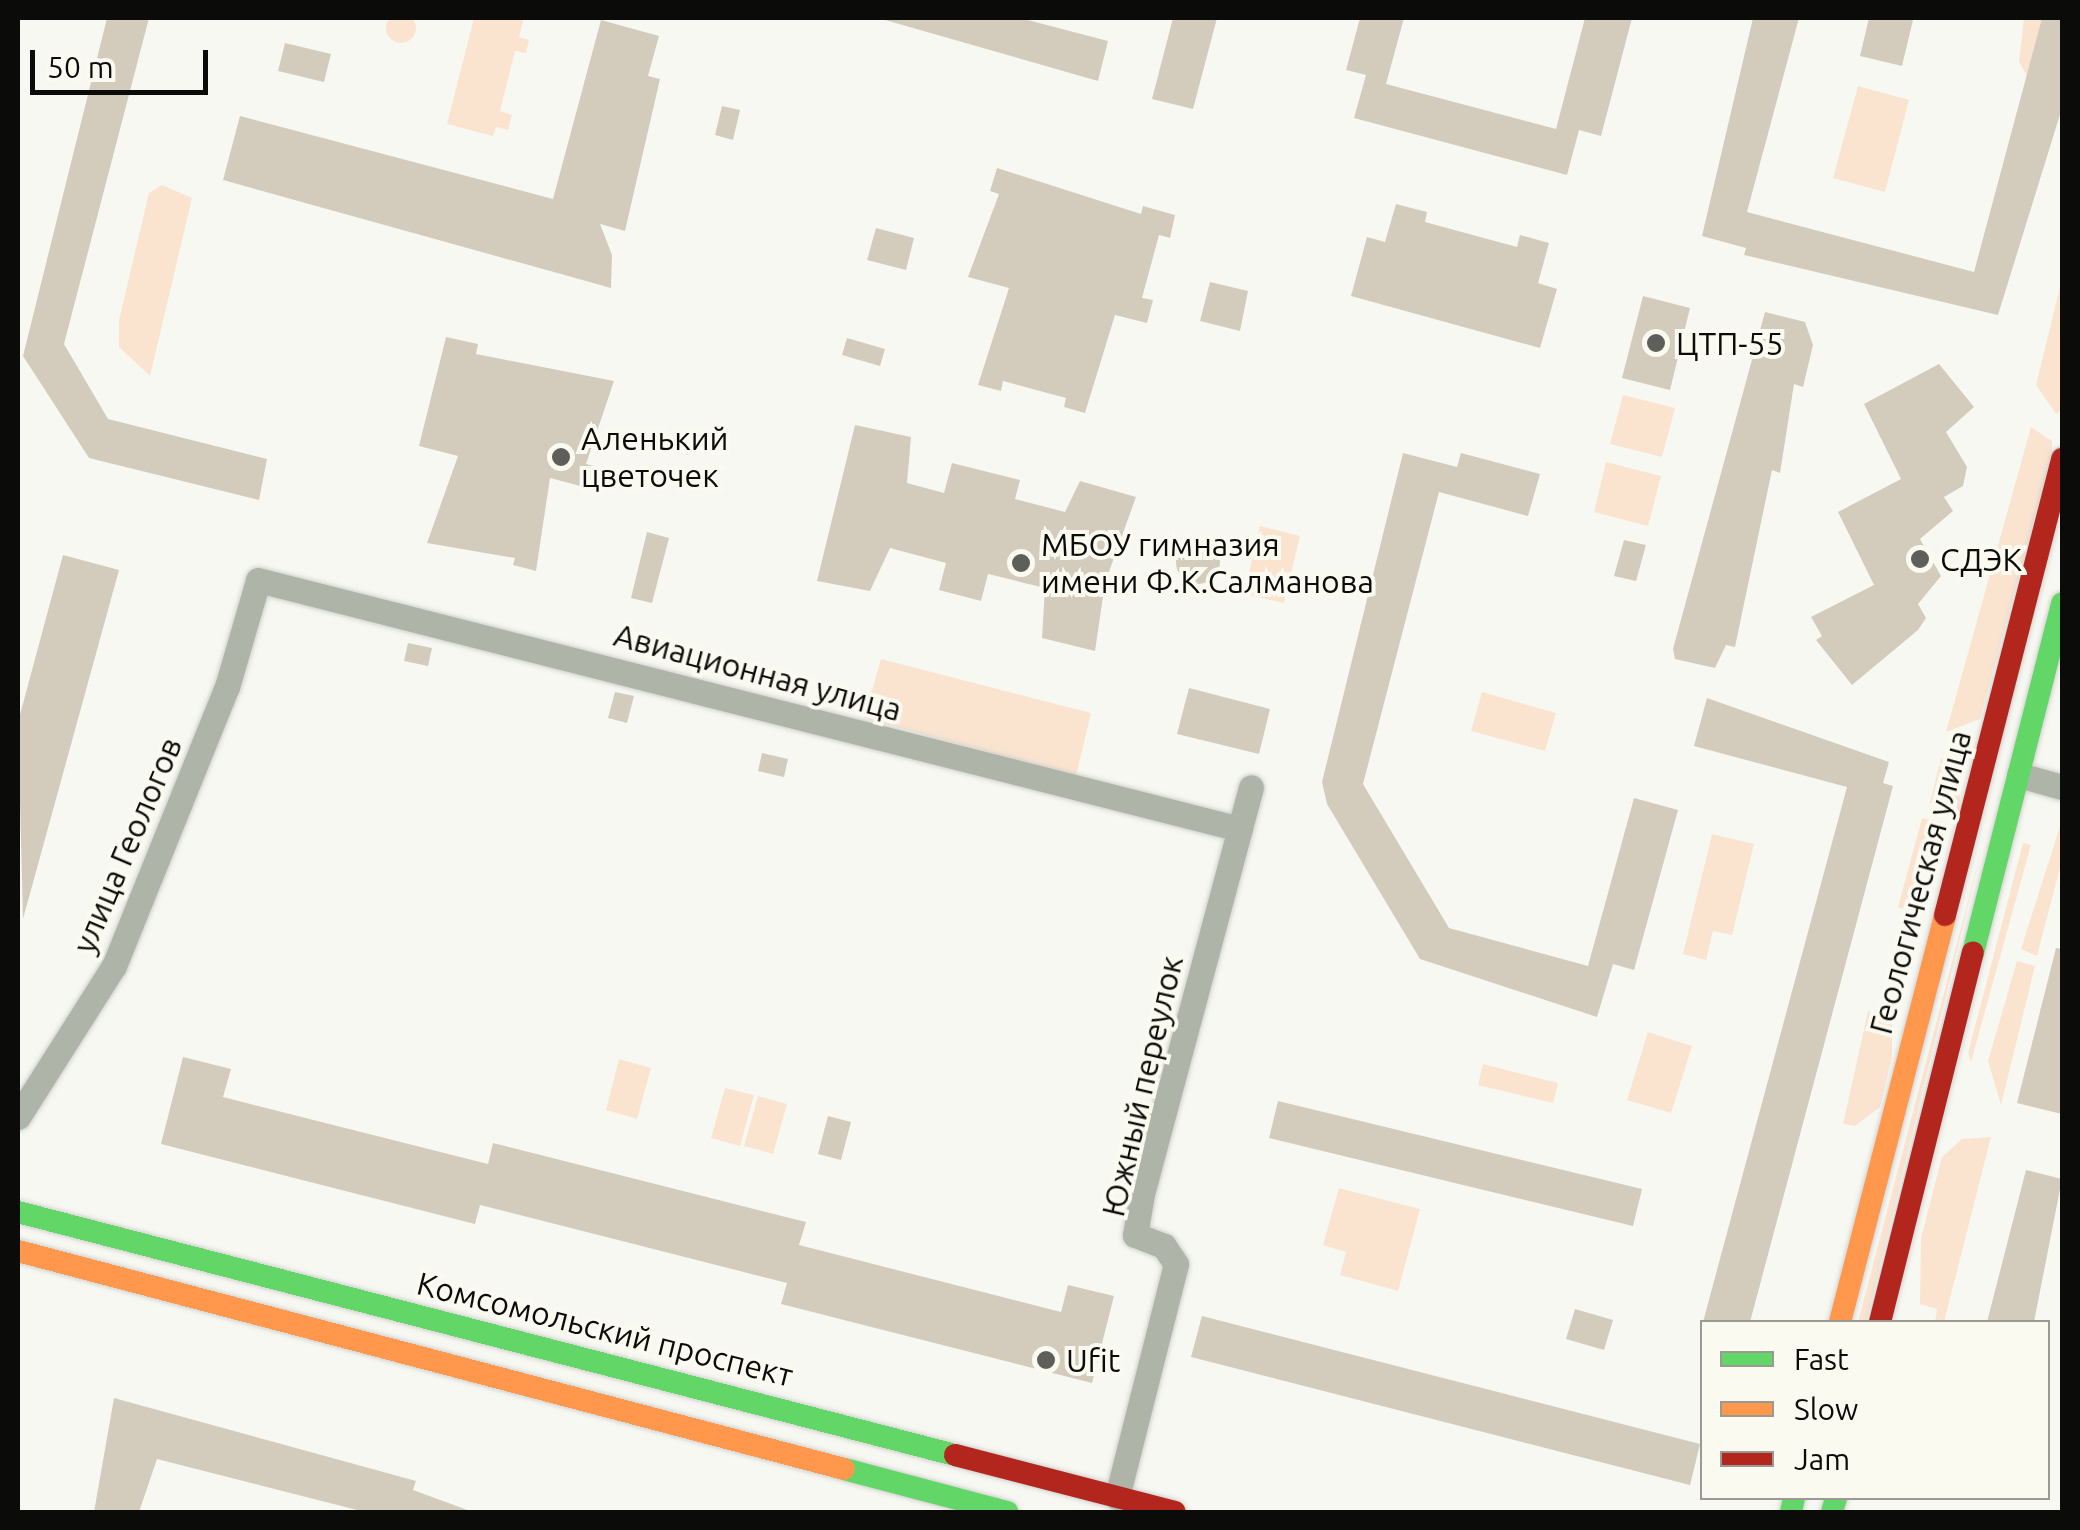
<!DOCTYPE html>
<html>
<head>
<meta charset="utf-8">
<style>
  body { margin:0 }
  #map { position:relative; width:2080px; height:1530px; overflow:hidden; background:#f8f8f3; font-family:Ubuntu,sans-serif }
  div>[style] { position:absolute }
  .green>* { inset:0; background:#fae4d0 }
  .round { border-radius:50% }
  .building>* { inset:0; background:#d3ccbc }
  .roads { filter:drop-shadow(0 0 2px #d1d1ce) drop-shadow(0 0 2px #d1d1ce) }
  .street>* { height:25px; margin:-12.5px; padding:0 12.5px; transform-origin:12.5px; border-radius:12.5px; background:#aeb4a7 }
  .fast>* { height:22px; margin:-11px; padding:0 11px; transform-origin:11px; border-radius:11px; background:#63d668 }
  .slow>* { height:22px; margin:-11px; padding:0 11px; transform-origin:11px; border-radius:11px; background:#ff974d }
  .jam>* { height:22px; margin:-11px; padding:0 11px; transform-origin:11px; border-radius:11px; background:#b3261e }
  .dots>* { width:28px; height:28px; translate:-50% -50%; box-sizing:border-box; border:5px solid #fafaf1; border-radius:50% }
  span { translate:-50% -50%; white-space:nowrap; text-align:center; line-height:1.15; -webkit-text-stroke:8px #fafaf1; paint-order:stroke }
  .poi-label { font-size:32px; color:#0b0b09 }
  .left { translate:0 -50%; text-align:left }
  .street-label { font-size:32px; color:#0b0b09 }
  .frame { position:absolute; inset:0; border:20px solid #0b0b09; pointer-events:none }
  .legend { position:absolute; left:1700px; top:1320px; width:350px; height:180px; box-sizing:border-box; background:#fafaf1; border:2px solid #9a9a94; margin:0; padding:12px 18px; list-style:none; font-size:30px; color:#0b0b09 }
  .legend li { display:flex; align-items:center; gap:20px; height:50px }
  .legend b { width:50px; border:2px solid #9a9a94 }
  .scale { position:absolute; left:30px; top:50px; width:178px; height:45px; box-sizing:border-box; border:5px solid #0b0b09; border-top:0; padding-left:12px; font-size:30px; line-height:35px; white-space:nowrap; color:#0b0b09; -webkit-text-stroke:8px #fafaf1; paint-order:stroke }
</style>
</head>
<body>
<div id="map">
  <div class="green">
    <div class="round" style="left:386px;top:13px;width:30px;height:30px"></div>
    <div style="clip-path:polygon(474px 18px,524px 18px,519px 37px,529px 40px,526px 53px,515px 51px,500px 111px,512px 115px,508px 130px,496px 127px,493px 136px,447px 124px)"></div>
    <div style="clip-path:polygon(2024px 18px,2042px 18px,2027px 76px,2019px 62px)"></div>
    <div style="clip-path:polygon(1858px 86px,1909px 100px,1885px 192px,1833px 178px)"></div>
    <div style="clip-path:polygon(162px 185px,192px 198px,150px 376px,119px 347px,119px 320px,149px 193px)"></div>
    <div style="clip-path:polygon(2062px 279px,2062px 410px,2056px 414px,2036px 385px)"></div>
    <div style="clip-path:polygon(1623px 395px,1675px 408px,1662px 457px,1610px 444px)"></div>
    <div style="clip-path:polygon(2031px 427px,2052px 441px,2052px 453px,1980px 719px,1946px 732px)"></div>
    <div style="clip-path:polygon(1606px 462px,1661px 476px,1648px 526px,1594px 512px)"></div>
    <div style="clip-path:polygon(1260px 526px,1300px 536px,1284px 603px,1244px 594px)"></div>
    <div style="clip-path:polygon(881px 659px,1091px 713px,1076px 776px,864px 718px)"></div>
    <div style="clip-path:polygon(1482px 692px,1556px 713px,1545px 751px,1471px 731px)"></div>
    <div style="clip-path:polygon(1941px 758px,1961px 776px,1959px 812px,1930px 803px)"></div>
    <div style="clip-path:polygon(1922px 818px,1942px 822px,1908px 911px,1898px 907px)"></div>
    <div style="clip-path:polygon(2062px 820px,2062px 860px,2037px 956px,2021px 949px)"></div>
    <div style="clip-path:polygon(1712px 834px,1754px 844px,1732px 935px,1713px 931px,1706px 960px,1683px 954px)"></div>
    <div style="clip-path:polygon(1984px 840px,1866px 1322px,1858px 1322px)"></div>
    <div style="clip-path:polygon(2023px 843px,2031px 845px,1971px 1062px,1968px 1053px)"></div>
    <div style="clip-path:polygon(2017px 961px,2035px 966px,2001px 1105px,1988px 1061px)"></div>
    <div style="clip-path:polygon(1868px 1011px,1892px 1016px,1892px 1057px,1880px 1107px,1855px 1126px,1843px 1124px)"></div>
    <div style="clip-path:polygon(1648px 1032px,1692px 1046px,1671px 1113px,1627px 1100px)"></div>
    <div style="clip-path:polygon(619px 1059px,651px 1068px,637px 1119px,606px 1110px)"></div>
    <div style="clip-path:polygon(1483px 1064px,1558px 1083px,1553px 1103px,1478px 1085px)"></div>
    <div style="clip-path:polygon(725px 1088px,754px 1095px,740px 1146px,711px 1138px)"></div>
    <div style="clip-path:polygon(758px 1096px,787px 1104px,773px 1154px,744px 1146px)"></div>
    <div style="clip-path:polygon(1991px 1137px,1944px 1322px,1935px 1322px,1937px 1309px,1920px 1304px,1921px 1238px,1942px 1157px,1962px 1139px)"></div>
    <div style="clip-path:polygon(1339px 1188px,1420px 1209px,1398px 1291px,1340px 1275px,1346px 1252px,1323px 1245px)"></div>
  </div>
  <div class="building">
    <div style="clip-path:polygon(107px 18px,149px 18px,64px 344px,108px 419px,267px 459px,259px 500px,89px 458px,23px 356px)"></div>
    <div style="clip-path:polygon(878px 18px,1020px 18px,1108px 41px,1098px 81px)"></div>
    <div style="clip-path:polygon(1173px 18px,1217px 18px,1193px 109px,1152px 99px)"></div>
    <div style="clip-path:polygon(1360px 18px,1404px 18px,1386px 84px,1556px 129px,1585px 18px,1632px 18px,1601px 136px,1579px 130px,1567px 175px,1354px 118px,1366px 75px,1346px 70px)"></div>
    <div style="clip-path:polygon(1753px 18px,1799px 18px,1747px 212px,1974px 272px,2042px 18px,2062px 18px,2062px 108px,1998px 315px,1744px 255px,1746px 248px,1702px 236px)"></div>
    <div style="clip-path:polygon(1869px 18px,1913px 20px,1902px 66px,1860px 56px)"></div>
    <div style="clip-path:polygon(601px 20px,659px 36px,648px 76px,660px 79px,625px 231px,600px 224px,612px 255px,611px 288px,223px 180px,240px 116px,553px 199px)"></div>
    <div style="clip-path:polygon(285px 43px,331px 54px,324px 82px,278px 71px)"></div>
    <div style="clip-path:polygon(722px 106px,740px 110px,733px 140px,715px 135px)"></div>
    <div style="clip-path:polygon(997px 168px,1141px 214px,1143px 206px,1175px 215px,1170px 238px,1159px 235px,1142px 298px,1153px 300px,1147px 323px,1115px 315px,1085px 413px,1064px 407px,1066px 398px,1003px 381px,1001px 391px,978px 385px,1009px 288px,968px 277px,999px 194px,990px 191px)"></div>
    <div style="clip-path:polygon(1396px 204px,1427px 212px,1425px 222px,1517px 247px,1520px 235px,1549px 243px,1538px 283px,1557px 289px,1540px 348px,1351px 296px,1367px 237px,1385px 242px)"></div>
    <div style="clip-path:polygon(876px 228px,914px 238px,906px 270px,867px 260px)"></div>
    <div style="clip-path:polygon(1210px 282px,1248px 291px,1240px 331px,1200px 321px)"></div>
    <div style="clip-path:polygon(1643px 296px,1690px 308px,1670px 390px,1622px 378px)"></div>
    <div style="clip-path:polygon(1765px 312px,1805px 322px,1813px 345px,1803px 387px,1794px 384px,1780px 473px,1772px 470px,1735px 647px,1726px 645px,1715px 668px,1675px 659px,1673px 649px)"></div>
    <div style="clip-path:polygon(446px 337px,478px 344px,476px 354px,614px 381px,586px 464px,594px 466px,588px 488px,550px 478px,536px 571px,513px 565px,515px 558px,427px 543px,458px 456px,419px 446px)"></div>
    <div style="clip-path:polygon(847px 338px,885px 349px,880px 366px,842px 355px)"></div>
    <div style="clip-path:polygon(1939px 364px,1974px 407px,1946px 432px,1967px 467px,1963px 486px,1944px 497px,1953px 511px,1920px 539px,1941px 576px,1918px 604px,1926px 618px,1918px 630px,1852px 685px,1816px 640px,1822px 636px,1811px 617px,1874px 585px,1838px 512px,1901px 479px,1864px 404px)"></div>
    <div style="clip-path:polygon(855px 425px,911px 437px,907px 483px,944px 493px,952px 463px,1020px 480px,1015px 499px,1065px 512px,1080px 481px,1136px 497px,1105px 583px,1095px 651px,1042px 638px,1045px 588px,988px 574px,981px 601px,939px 590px,946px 563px,890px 548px,870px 591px,817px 581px)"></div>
    <div style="clip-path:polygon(1403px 453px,1457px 467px,1461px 453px,1540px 474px,1528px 516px,1439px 492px,1363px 784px,1449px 928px,1588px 966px,1634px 798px,1678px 810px,1634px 970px,1613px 964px,1597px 1017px,1420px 959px,1327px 804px,1322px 782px)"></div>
    <div style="clip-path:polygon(647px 532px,669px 538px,652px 603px,631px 598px)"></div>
    <div style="clip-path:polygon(1624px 540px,1646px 545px,1636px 581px,1614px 576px)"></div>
    <div class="round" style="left:1176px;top:540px;width:44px;height:44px"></div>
    <div style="clip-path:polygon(63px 555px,119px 570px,23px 919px,18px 722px)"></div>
    <div style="clip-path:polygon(408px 643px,432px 648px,428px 666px,404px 661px)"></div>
    <div style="clip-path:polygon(1189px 688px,1270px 709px,1259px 754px,1177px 734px)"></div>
    <div style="clip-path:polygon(615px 692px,634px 696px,627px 723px,608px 718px)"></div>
    <div style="clip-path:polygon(1707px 698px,1889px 762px,1883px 783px,1893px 786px,1750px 1322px,1703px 1322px,1847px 787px,1694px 746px)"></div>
    <div style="clip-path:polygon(762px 753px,788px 759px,784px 777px,758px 771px)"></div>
    <div style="clip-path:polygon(2056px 948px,2062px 949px,2062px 1114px,2017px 1103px)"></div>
    <div style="clip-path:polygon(183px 1057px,231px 1069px,223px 1097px,262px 1107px,488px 1164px,493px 1143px,806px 1222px,799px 1245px,1061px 1312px,1068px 1285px,1114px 1296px,1092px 1383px,781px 1304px,787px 1283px,480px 1205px,475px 1224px,161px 1144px)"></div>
    <div style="clip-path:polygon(1278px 1101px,1642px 1189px,1633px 1226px,1269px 1138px)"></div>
    <div style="clip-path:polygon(828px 1116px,851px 1122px,841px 1160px,818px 1154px)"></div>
    <div style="clip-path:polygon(2026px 1170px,2062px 1179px,2034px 1322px,1987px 1322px)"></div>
    <div style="clip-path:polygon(1575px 1309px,1613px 1320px,1604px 1350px,1566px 1339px)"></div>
    <div style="clip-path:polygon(1202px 1316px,1700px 1444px,1690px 1485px,1191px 1357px)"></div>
    <div style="clip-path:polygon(114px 1398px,416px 1481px,413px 1490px,473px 1512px,365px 1512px,157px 1459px,139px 1512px,94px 1512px)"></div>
  </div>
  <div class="roads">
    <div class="street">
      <div style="left:2019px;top:775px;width:45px;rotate:15.6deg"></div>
      <div style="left:18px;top:1117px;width:179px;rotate:-57.6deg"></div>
      <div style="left:114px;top:966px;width:301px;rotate:-68deg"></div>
      <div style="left:227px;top:687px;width:111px;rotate:-73.8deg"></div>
      <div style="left:258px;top:580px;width:1013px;rotate:14.23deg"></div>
      <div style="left:1117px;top:1497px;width:240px;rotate:-75.8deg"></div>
      <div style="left:1176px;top:1264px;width:22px;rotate:-124deg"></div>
      <div style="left:1164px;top:1246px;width:31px;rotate:-159deg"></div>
      <div style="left:1135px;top:1235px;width:42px;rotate:-80.3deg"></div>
      <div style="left:1142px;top:1194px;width:421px;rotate:-75deg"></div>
    </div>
    <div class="fast">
      <div style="left:1973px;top:953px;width:361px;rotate:-75.7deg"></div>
      <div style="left:18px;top:1212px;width:968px;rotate:14.54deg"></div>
      <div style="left:844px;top:1469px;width:169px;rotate:14.8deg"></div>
      <div style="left:1791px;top:1512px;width:14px;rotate:-78deg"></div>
      <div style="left:1832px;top:1512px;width:15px;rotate:-74deg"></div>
    </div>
    <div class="slow">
      <div style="left:18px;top:1251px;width:854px;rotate:14.78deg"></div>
      <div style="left:1840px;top:1322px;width:420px;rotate:-75.5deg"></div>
    </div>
    <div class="jam">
      <div style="left:1945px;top:915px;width:471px;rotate:-75.6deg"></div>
      <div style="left:1880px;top:1322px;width:381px;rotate:-75.9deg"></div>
      <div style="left:955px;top:1455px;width:227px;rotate:14.5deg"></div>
    </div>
  </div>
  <div class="dots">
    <div style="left:1656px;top:343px;background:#5e5e5b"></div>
    <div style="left:561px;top:457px;background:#5e5e5b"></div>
    <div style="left:1920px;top:559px;background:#5e5e5b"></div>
    <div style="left:1021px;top:563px;background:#5e5e5b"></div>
    <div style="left:1046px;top:1360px;background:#5e5e5b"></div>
  </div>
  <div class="poi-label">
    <span class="left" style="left:1676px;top:343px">ЦТП-55</span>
    <span class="left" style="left:581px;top:457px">Аленький<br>цветочек</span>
    <span class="left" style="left:1041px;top:563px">МБОУ гимназия<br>имени Ф.К.Салманова</span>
    <span class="left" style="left:1940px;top:559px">СДЭК</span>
    <span class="left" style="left:1066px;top:1360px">Ufit</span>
  </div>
  <div class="street-label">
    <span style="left:758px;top:672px;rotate:15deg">Авиационная улица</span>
    <span style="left:127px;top:845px;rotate:-67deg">улица Геологов</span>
    <span style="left:1920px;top:882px;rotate:-75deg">Геологическая улица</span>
    <span style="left:1142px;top:1086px;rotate:-77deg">Южный переулок</span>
    <span style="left:605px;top:1329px;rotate:14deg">Комсомольский проспект</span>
  </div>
  <div class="frame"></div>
  <ul class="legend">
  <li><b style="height:12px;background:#63d668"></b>Fast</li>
  <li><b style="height:12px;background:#ff974d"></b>Slow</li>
  <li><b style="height:12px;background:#b3261e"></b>Jam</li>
  </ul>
  <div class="scale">50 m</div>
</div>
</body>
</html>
